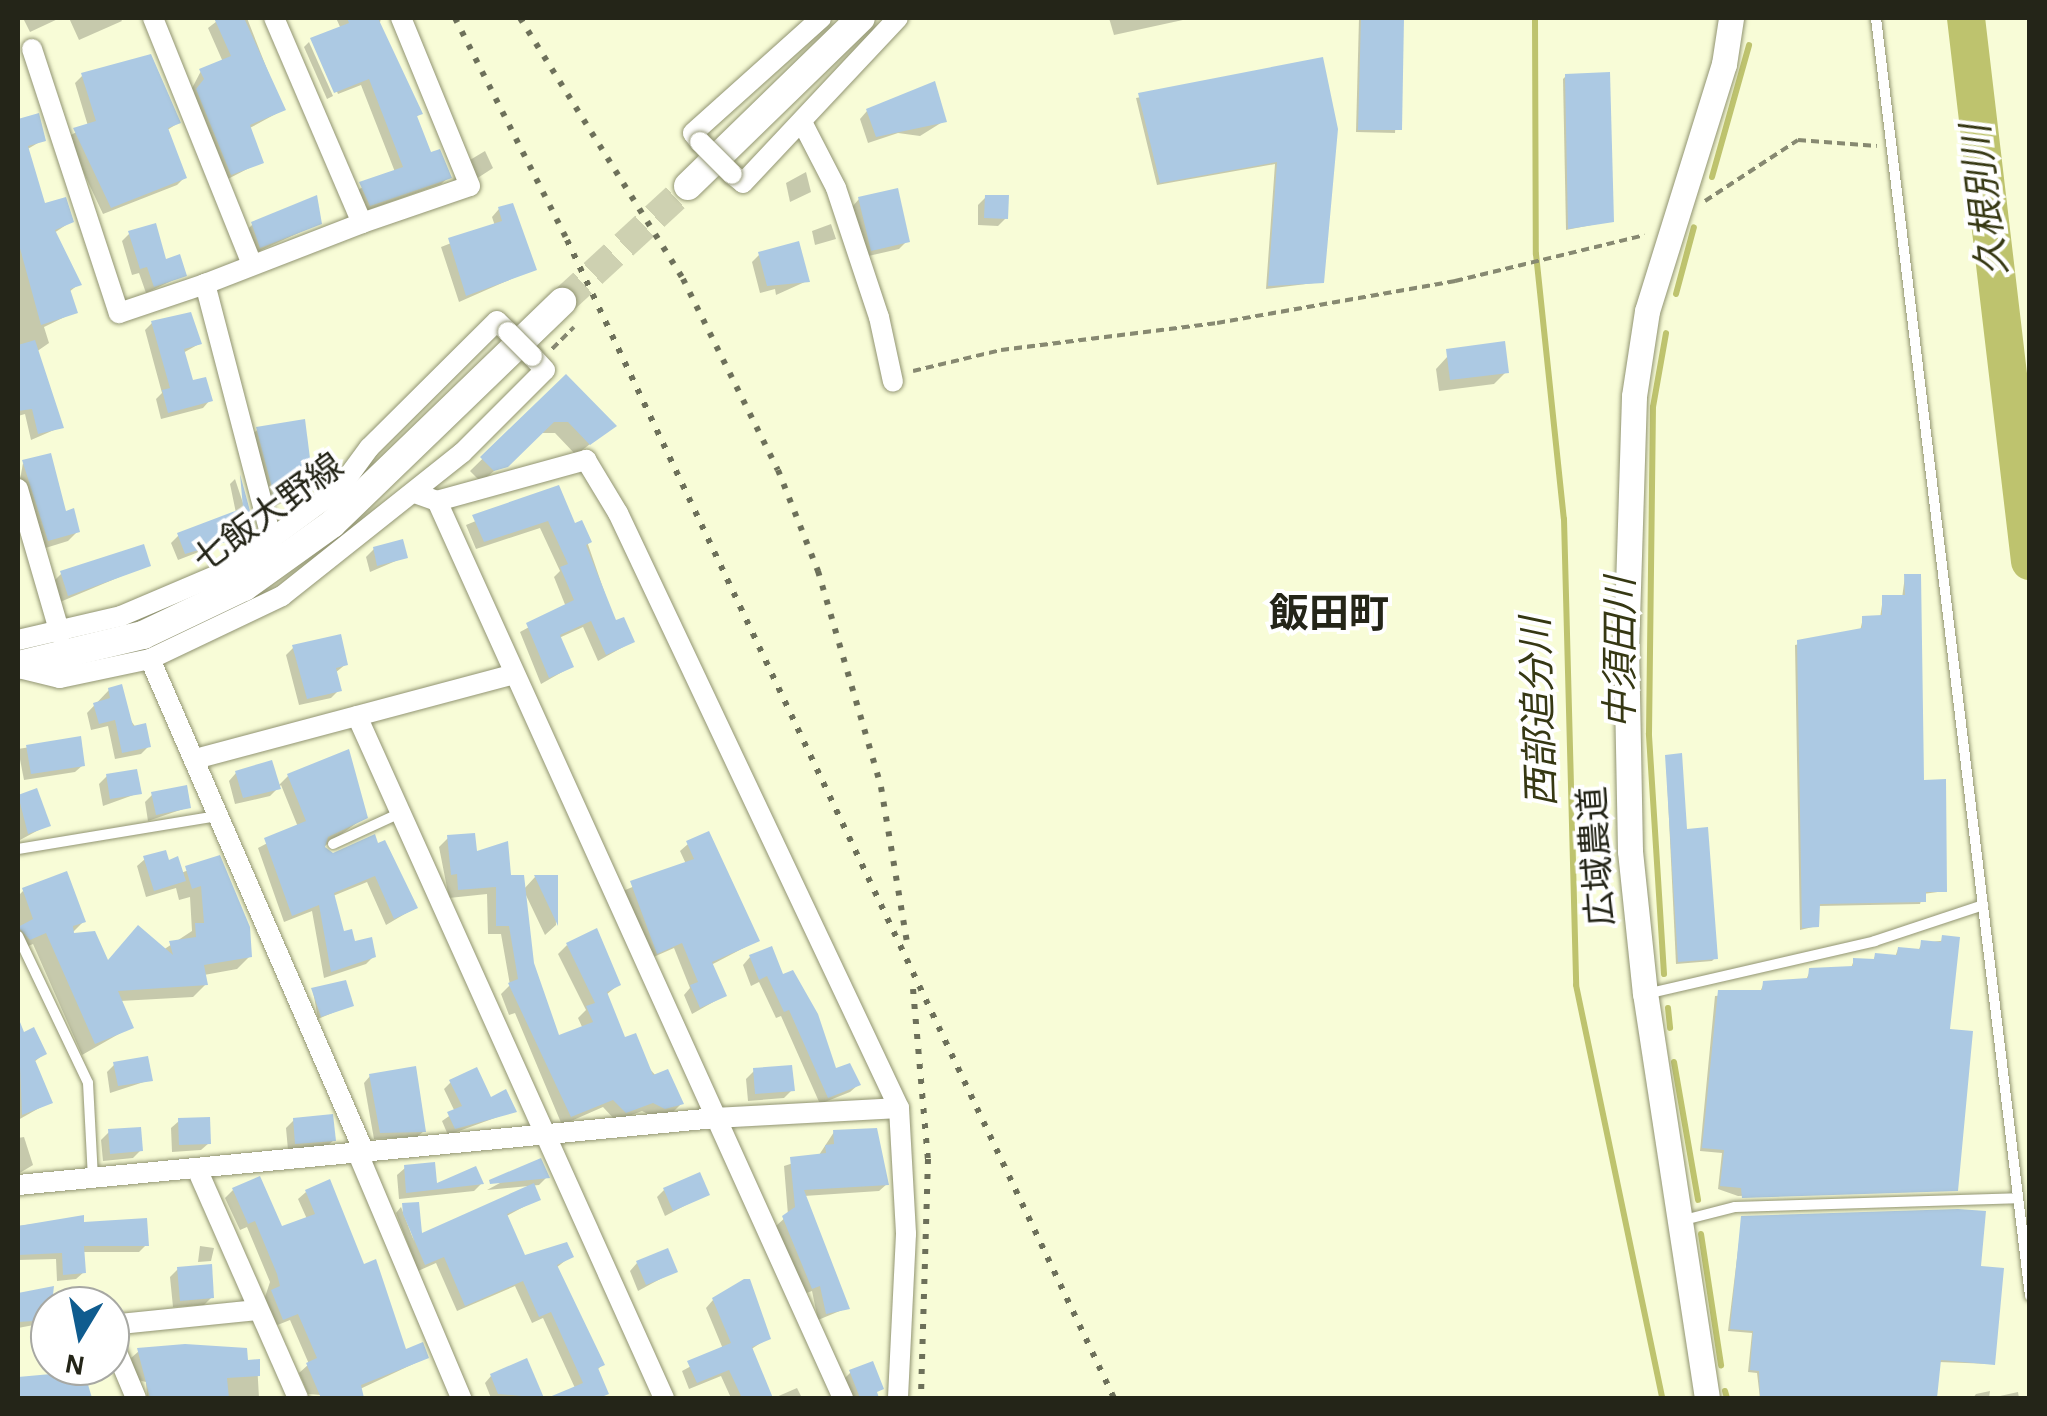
<!DOCTYPE html>
<html>
<head>
<meta charset="utf-8">
<style>
  body { margin:0 }
  #map { position:relative; width:2047px; height:1416px; overflow:hidden; background:#f8fcd7; font-family:"Alegreya Sans","Noto Sans JP",sans-serif }
  div>[style] { position:absolute }
  .shadow>* { inset:0; background:#0003 }
  .stream>* { height:6px; margin:-3px; padding:0 3px; transform-origin:3px; border-radius:3px; background:#bec36e }
  .river>* { height:38px; margin:-19px; padding:0 19px; transform-origin:19px; border-radius:19px; background:#bec36e }
  .building>* { inset:0; background:#acc9e3 }
  .secondary-tunnel>* { height:28px; margin-top:-14px; transform-origin:0; background:repeating-linear-gradient(90deg,#ced1b1 0 28px,transparent 0 42px) }
  .path>* { height:4px; margin-top:-2px; transform-origin:0; background:repeating-linear-gradient(90deg,#878971 0 8px,transparent 0 13px) }
  .roads { filter:drop-shadow(0 0 2px #919472) drop-shadow(0 0 2px #919472) }
  .service>* { height:10px; margin:-5px; padding:0 5px; transform-origin:5px; border-radius:5px; background:#fff }
  .minor>* { height:20px; margin:-10px; padding:0 10px; transform-origin:10px; border-radius:10px; background:#fff }
  .tertiary>* { height:25px; margin:-12.5px; padding:0 12.5px; transform-origin:12.5px; border-radius:12.5px; background:#fff }
  .secondary>* { height:28px; margin:-14px; padding:0 14px; transform-origin:14px; border-radius:14px; background:#fff }
  .rail>* { height:6px; margin-top:-3px; transform-origin:0; background:repeating-linear-gradient(90deg,#6d705a 0 5px,transparent 0 15px) }
  .bridges { filter:drop-shadow(0 0 2px #919472) drop-shadow(0 0 2px #919472) }
  .minor-bridge>* { height:20px; margin:-10px; padding:0 10px; transform-origin:10px; border-radius:10px; background:#fff }
  span { translate:-50% -50%; white-space:nowrap; text-align:center; line-height:1.15; -webkit-text-stroke:8px #fff; paint-order:stroke }
  .street-label { font-size:35px; color:#242518 }
  .water-label { font-size:38px; color:#363813; font-style:italic }
  .quarter-label { font-size:40px; color:#242518; font-weight:700 }
  .frame { position:absolute; inset:0; border:20px solid #242518; pointer-events:none }
  .north { position:absolute; left:30px; top:1286px; width:100px; height:100px; box-sizing:border-box; background:#fff; border:2px solid #a7a8a3; border-radius:50%; rotate:190deg; font-size:28px; font-weight:700; line-height:40px; text-align:center; color:#242518 }
  .north::after { content:''; display:block; margin:auto; width:35px; height:45px; background:#0f5c8f; clip-path:polygon(50% 0,100% 100%,50% 72%,0 100%) }
</style>
</head>
<body>
<div id="map">
  <div class="shadow">
    <div style="clip-path:polygon(23px 18px,60px 18px,30px 32px)"></div>
    <div style="clip-path:polygon(69px 18px,120px 18px,122px 21px,79px 40px)"></div>
    <div style="clip-path:polygon(221px 18px,247px 18px,283px 110px,248px 129px,261px 162px,224px 181px,190px 92px,201px 71px,223px 62px,208px 28px)"></div>
    <div style="clip-path:polygon(336px 18px,381px 18px,379px 27px,420px 114px,415px 118px,429px 155px,449px 177px,441px 184px,362px 212px,353px 192px,395px 172px,361px 85px,338px 94px,314px 40px,341px 29px)"></div>
    <div style="clip-path:polygon(1109px 18px,1192px 18px,1114px 35px)"></div>
    <div style="clip-path:polygon(1359px 18px,1401px 18px,1395px 133px,1356px 132px)"></div>
    <div style="clip-path:polygon(309px 42px,333px 96px,327px 99px,304px 47px)"></div>
    <div style="clip-path:polygon(1321px 60px,1322px 282px,1266px 289px,1275px 164px,1157px 185px,1136px 98px)"></div>
    <div style="clip-path:polygon(82px 76px,178px 123px,166px 131px,184px 178px,177px 185px,103px 214px,67px 137px,88px 126px,75px 83px)"></div>
    <div style="clip-path:polygon(1566px 76px,1612px 221px,1566px 230px,1563px 79px)"></div>
    <div style="clip-path:polygon(867px 111px,944px 121px,920px 136px,898px 133px,868px 143px,860px 119px)"></div>
    <div style="clip-path:polygon(37px 116px,43px 140px,26px 150px,43px 206px,72px 221px,54px 233px,79px 284px,69px 292px,75px 312px,44px 327px,49px 343px,36px 352px,61px 427px,31px 440px,25px 414px,18px 416px,18px 121px)"></div>
    <div style="clip-path:polygon(485px 151px,493px 168px,473px 181px,465px 163px)"></div>
    <div style="clip-path:polygon(806px 172px,811px 192px,790px 202px,786px 183px)"></div>
    <div style="clip-path:polygon(986px 197px,1006px 218px,998px 226px,978px 225px,978px 205px)"></div>
    <div style="clip-path:polygon(859px 199px,907px 241px,899px 249px,864px 257px,852px 207px)"></div>
    <div style="clip-path:polygon(499px 209px,534px 269px,459px 302px,441px 247px,495px 226px,492px 217px)"></div>
    <div style="clip-path:polygon(320px 223px,253px 254px,245px 232px,253px 224px)"></div>
    <div style="clip-path:polygon(831px 224px,836px 239px,815px 245px,812px 231px)"></div>
    <div style="clip-path:polygon(130px 233px,164px 262px,184px 275px,146px 293px,139px 273px,132px 275px,122px 241px)"></div>
    <div style="clip-path:polygon(760px 254px,807px 281px,776px 295px,775px 289px,760px 293px,752px 262px)"></div>
    <div style="clip-path:polygon(152px 323px,199px 344px,183px 353px,191px 383px,210px 400px,203px 408px,161px 419px,156px 399px,162px 393px,145px 330px)"></div>
    <div style="clip-path:polygon(1448px 356px,1506px 372px,1494px 384px,1439px 391px,1436px 369px)"></div>
    <div style="clip-path:polygon(566px 377px,613px 426px,576px 455px,555px 433px,539px 433px,481px 482px,470px 471px)"></div>
    <div style="clip-path:polygon(303px 422px,311px 490px,269px 509px,250px 437px,258px 429px)"></div>
    <div style="clip-path:polygon(23px 463px,78px 531px,68px 541px,39px 550px,18px 491px)"></div>
    <div style="clip-path:polygon(235px 479px,253px 533px,241px 544px,232px 546px,230px 540px,178px 560px,171px 543px,179px 535px,236px 513px,230px 484px)"></div>
    <div style="clip-path:polygon(557px 488px,574px 527px,581px 524px,615px 623px,632px 642px,598px 661px,583px 627px,559px 638px,571px 667px,541px 684px,520px 632px,566px 607px,554px 577px,560px 571px,540px 528px,476px 549px,466px 525px)"></div>
    <div style="clip-path:polygon(374px 549px,405px 557px,370px 572px,366px 557px)"></div>
    <div style="clip-path:polygon(148px 565px,60px 602px,54px 581px,62px 573px)"></div>
    <div style="clip-path:polygon(1905px 576px,1922px 782px,1945px 891px,1923px 894px,1920px 904px,1818px 906px,1817px 926px,1800px 930px,1795px 645px,1860px 631px,1863px 618px,1880px 618px,1883px 598px,1902px 598px)"></div>
    <div style="clip-path:polygon(293px 648px,346px 664px,335px 673px,339px 690px,331px 698px,299px 705px,286px 655px)"></div>
    <div style="clip-path:polygon(109px 690px,149px 746px,141px 754px,115px 759px,108px 726px,91px 730px,87px 713px)"></div>
    <div style="clip-path:polygon(79px 739px,83px 765px,75px 772px,24px 780px,18px 749px)"></div>
    <div style="clip-path:polygon(1666px 757px,1715px 958px,1712px 961px,1676px 964px)"></div>
    <div style="clip-path:polygon(236px 773px,277px 787px,288px 776px,365px 817px,322px 848px,333px 856px,373px 838px,415px 908px,386px 925px,367px 882px,333px 896px,342px 934px,374px 956px,366px 964px,324px 978px,312px 911px,284px 922px,258px 848px,298px 827px,281px 785px,270px 796px,235px 804px,229px 781px)"></div>
    <div style="clip-path:polygon(107px 776px,139px 793px,103px 806px,99px 784px)"></div>
    <div style="clip-path:polygon(36px 791px,48px 825px,20px 840px,18px 798px)"></div>
    <div style="clip-path:polygon(153px 794px,189px 807px,148px 821px,145px 802px)"></div>
    <div style="clip-path:polygon(448px 838px,523px 890px,535px 877px,555px 877px,556px 925px,545px 935px,524px 891px,531px 963px,558px 1038px,583px 1029px,578px 1018px,586px 1010px,558px 954px,567px 945px,618px 985px,606px 995px,624px 1040px,681px 1104px,672px 1113px,654px 1117px,642px 1111px,616px 1121px,603px 1107px,562px 1125px,515px 1013px,509px 1015px,501px 994px,510px 985px,501px 934px,488px 934px,487px 894px,449px 898px,439px 847px)"></div>
    <div style="clip-path:polygon(688px 844px,757px 941px,711px 965px,724px 996px,692px 1014px,684px 995px,690px 988px,674px 948px,649px 959px,623px 891px,686px 864px,680px 851px)"></div>
    <div style="clip-path:polygon(219px 858px,250px 956px,237px 969px,204px 975px,206px 984px,193px 997px,120px 1001px,131px 1027px,82px 1055px,33px 944px,21px 949px,18px 896px,23px 891px,83px 922px,69px 936px,106px 963px,163px 950px,192px 931px,190px 897px,179px 900px,176px 888px,146px 897px,137px 866px,145px 859px,181px 873px)"></div>
    <div style="clip-path:polygon(1957px 939px,1948px 1031px,1955px 1190px,1738px 1196px,1718px 1189px,1722px 1153px,1700px 1151px,1715px 996px,1760px 992px,1764px 983px,1806px 980px,1810px 971px,1851px 968px,1854px 960px,1872px 962px,1876px 955px,1895px 957px,1898px 949px,1918px 951px,1922px 943px)"></div>
    <div style="clip-path:polygon(750px 957px,782px 977px,834px 1072px,858px 1085px,850px 1092px,820px 1104px,781px 1016px,776px 1018px,759px 982px,751px 986px,743px 965px)"></div>
    <div style="clip-path:polygon(313px 991px,351px 1005px,318px 1019px)"></div>
    <div style="clip-path:polygon(33px 1031px,44px 1054px,34px 1062px,50px 1102px,18px 1120px,18px 1038px)"></div>
    <div style="clip-path:polygon(115px 1064px,150px 1080px,110px 1093px,107px 1072px)"></div>
    <div style="clip-path:polygon(754px 1071px,792px 1090px,784px 1098px,748px 1101px,746px 1079px)"></div>
    <div style="clip-path:polygon(370px 1076px,424px 1131px,417px 1137px,374px 1139px,364px 1083px)"></div>
    <div style="clip-path:polygon(451px 1082px,514px 1111px,448px 1135px,442px 1121px,455px 1112px,444px 1089px)"></div>
    <div style="clip-path:polygon(294px 1120px,334px 1140px,326px 1147px,288px 1150px,286px 1128px)"></div>
    <div style="clip-path:polygon(179px 1121px,209px 1143px,201px 1150px,172px 1152px,171px 1128px)"></div>
    <div style="clip-path:polygon(109px 1132px,140px 1151px,133px 1158px,103px 1161px,101px 1140px)"></div>
    <div style="clip-path:polygon(834px 1132px,887px 1184px,879px 1191px,804px 1196px,847px 1308px,818px 1320px,812px 1291px,804px 1294px,776px 1226px,788px 1215px,784px 1166px,819px 1155px)"></div>
    <div style="clip-path:polygon(24px 1137px,33px 1165px,18px 1174px,18px 1138px)"></div>
    <div style="clip-path:polygon(540px 1161px,547px 1177px,539px 1185px,487px 1190px)"></div>
    <div style="clip-path:polygon(405px 1168px,435px 1186px,481px 1184px,474px 1191px,399px 1199px,397px 1175px)"></div>
    <div style="clip-path:polygon(533px 1186px,538px 1199px,505px 1217px,524px 1258px,566px 1245px,571px 1256px,556px 1268px,602px 1365px,596px 1371px,603px 1398px,566px 1398px,575px 1388px,543px 1318px,532px 1323px,515px 1286px,457px 1311px,436px 1263px,418px 1271px,396px 1213px,401px 1207px,414px 1241px,403px 1205px,417px 1204px,420px 1236px)"></div>
    <div style="clip-path:polygon(233px 1190px,281px 1230px,307px 1219px,298px 1199px,306px 1192px,362px 1267px,404px 1353px,426px 1358px,360px 1389px,362px 1398px,308px 1394px,299px 1373px,309px 1364px,290px 1320px,275px 1326px,264px 1300px,270px 1282px,247px 1227px,240px 1230px,225px 1198px)"></div>
    <div style="clip-path:polygon(664px 1190px,707px 1194px,665px 1216px,657px 1197px)"></div>
    <div style="clip-path:polygon(82px 1218px,82px 1225px,146px 1245px,139px 1252px,82px 1252px,84px 1272px,76px 1279px,57px 1281px,56px 1259px,18px 1260px,18px 1226px)"></div>
    <div style="clip-path:polygon(1742px 1218px,1979px 1269px,1993px 1364px,1938px 1362px,1935px 1398px,1760px 1398px,1757px 1373px,1748px 1372px,1752px 1333px,1728px 1331px)"></div>
    <div style="clip-path:polygon(200px 1246px,214px 1248px,211px 1261px,198px 1262px)"></div>
    <div style="clip-path:polygon(637px 1263px,675px 1271px,638px 1291px,630px 1271px)"></div>
    <div style="clip-path:polygon(178px 1269px,212px 1297px,204px 1305px,173px 1307px,170px 1277px)"></div>
    <div style="clip-path:polygon(52px 1289px,50px 1322px,18px 1328px,18px 1295px)"></div>
    <div style="clip-path:polygon(713px 1300px,768px 1338px,750px 1350px,771px 1398px,731px 1398px,721px 1376px,689px 1389px,682px 1371px,723px 1349px,706px 1308px)"></div>
    <div style="clip-path:polygon(139px 1351px,257px 1362px,259px 1398px,147px 1398px,146px 1382px,134px 1379px,131px 1358px)"></div>
    <div style="clip-path:polygon(851px 1372px,881px 1388px,866px 1398px,850px 1398px,843px 1380px)"></div>
    <div style="clip-path:polygon(491px 1376px,539px 1395px,491px 1398px,485px 1383px)"></div>
    <div style="clip-path:polygon(797px 1388px,802px 1398px,774px 1398px)"></div>
    <div style="clip-path:polygon(1990px 1391px,1989px 1398px,1973px 1398px,1976px 1394px)"></div>
    <div style="clip-path:polygon(2018px 1392px,2019px 1398px,1991px 1398px)"></div>
  </div>
  <div class="stream">
    <div style="left:1535px;top:18px;width:236px;rotate:89.8deg"></div>
    <div style="left:1536px;top:254px;width:266px;rotate:84deg"></div>
    <div style="left:1564px;top:519px;width:466px;rotate:88.5deg"></div>
    <div style="left:1576px;top:985px;width:422px;rotate:78.2deg"></div>
    <div style="left:1712px;top:177px;width:137px;rotate:-74.3deg"></div>
    <div style="left:1676px;top:294px;width:69px;rotate:-75deg"></div>
    <div style="left:1664px;top:974px;width:241px;rotate:-93.6deg"></div>
    <div style="left:1649px;top:733px;width:326px;rotate:-89.3deg"></div>
    <div style="left:1653px;top:407px;width:75px;rotate:-80deg"></div>
    <div style="left:1668px;top:1008px;width:20px;rotate:84deg"></div>
    <div style="left:1674px;top:1062px;width:140px;rotate:80.1deg"></div>
    <div style="left:1701px;top:1234px;width:133px;rotate:81.3deg"></div>
    <div style="left:1725px;top:1391px;width:7px;rotate:74deg"></div>
  </div>
  <div class="river">
    <div style="left:1966px;top:18px;width:547px;rotate:83.28deg"></div>
  </div>
  <div class="building">
    <div style="clip-path:polygon(214px 18px,244px 18px,286px 110px,250px 125px,264px 163px,231px 175px,196px 89px,204px 79px,199px 69px,231px 56px)"></div>
    <div style="clip-path:polygon(347px 18px,378px 18px,423px 114px,417px 116px,431px 152px,440px 149px,452px 178px,370px 206px,359px 182px,403px 167px,369px 79px,334px 93px,310px 38px,349px 23px)"></div>
    <div style="clip-path:polygon(1361px 18px,1404px 18px,1402px 130px,1358px 130px)"></div>
    <div style="clip-path:polygon(151px 54px,181px 123px,168px 128px,187px 178px,111px 208px,73px 128px,96px 121px,81px 73px)"></div>
    <div style="clip-path:polygon(1323px 57px,1338px 129px,1324px 283px,1268px 286px,1277px 162px,1160px 183px,1138px 93px)"></div>
    <div style="clip-path:polygon(1610px 72px,1614px 222px,1568px 229px,1565px 74px)"></div>
    <div style="clip-path:polygon(935px 81px,947px 122px,876px 137px,866px 109px)"></div>
    <div style="clip-path:polygon(39px 113px,46px 141px,28px 146px,45px 203px,66px 197px,74px 222px,55px 230px,82px 285px,70px 289px,78px 313px,41px 325px,18px 241px,18px 119px)"></div>
    <div style="clip-path:polygon(898px 188px,910px 242px,871px 251px,858px 197px)"></div>
    <div style="clip-path:polygon(317px 195px,322px 224px,260px 248px,251px 222px)"></div>
    <div style="clip-path:polygon(985px 195px,1009px 195px,1008px 219px,984px 218px)"></div>
    <div style="clip-path:polygon(513px 203px,537px 270px,466px 296px,448px 238px,502px 221px,498px 207px)"></div>
    <div style="clip-path:polygon(156px 223px,166px 259px,180px 254px,187px 276px,154px 287px,147px 267px,140px 269px,128px 231px)"></div>
    <div style="clip-path:polygon(799px 241px,810px 282px,767px 286px,758px 252px)"></div>
    <div style="clip-path:polygon(191px 312px,202px 344px,184px 349px,193px 380px,206px 377px,213px 401px,168px 413px,162px 390px,170px 388px,151px 321px)"></div>
    <div style="clip-path:polygon(35px 340px,64px 428px,38px 434px,32px 409px,18px 411px,18px 345px)"></div>
    <div style="clip-path:polygon(1505px 341px,1509px 373px,1450px 380px,1446px 349px)"></div>
    <div style="clip-path:polygon(566px 374px,617px 426px,590px 445px,568px 422px,554px 422px,508px 467px,494px 471px,480px 457px)"></div>
    <div style="clip-path:polygon(305px 419px,314px 490px,276px 503px,256px 427px)"></div>
    <div style="clip-path:polygon(51px 453px,66px 511px,74px 508px,80px 532px,48px 541px,22px 460px)"></div>
    <div style="clip-path:polygon(240px 474px,256px 533px,185px 554px,177px 533px,243px 508px)"></div>
    <div style="clip-path:polygon(559px 485px,575px 523px,582px 520px,592px 542px,586px 545px,616px 620px,624px 617px,635px 642px,606px 655px,591px 621px,560px 635px,574px 667px,549px 678px,526px 623px,574px 600px,560px 567px,568px 564px,548px 521px,484px 542px,472px 515px)"></div>
    <div style="clip-path:polygon(403px 539px,408px 558px,377px 566px,373px 547px)"></div>
    <div style="clip-path:polygon(144px 544px,151px 566px,68px 596px,60px 571px)"></div>
    <div style="clip-path:polygon(1904px 574px,1921px 574px,1924px 780px,1946px 779px,1947px 892px,1926px 892px,1926px 902px,1820px 904px,1819px 927px,1802px 928px,1797px 640px,1862px 628px,1862px 616px,1882px 615px,1882px 595px,1905px 595px)"></div>
    <div style="clip-path:polygon(341px 634px,348px 665px,336px 668px,342px 691px,307px 699px,292px 645px)"></div>
    <div style="clip-path:polygon(122px 684px,133px 726px,146px 723px,151px 747px,122px 753px,115px 720px,99px 724px,93px 703px,110px 698px,108px 688px)"></div>
    <div style="clip-path:polygon(81px 736px,85px 766px,31px 774px,26px 745px)"></div>
    <div style="clip-path:polygon(349px 749px,368px 818px,328px 837px,325px 847px,333px 853px,375px 834px,378px 843px,385px 840px,418px 908px,394px 919px,375px 876px,334px 893px,344px 931px,352px 929px,355px 941px,372px 937px,376px 957px,331px 972px,319px 905px,292px 916px,264px 838px,306px 821px,287px 774px)"></div>
    <div style="clip-path:polygon(1682px 753px,1687px 829px,1708px 827px,1718px 959px,1678px 962px,1665px 755px)"></div>
    <div style="clip-path:polygon(272px 760px,281px 789px,243px 798px,235px 771px)"></div>
    <div style="clip-path:polygon(137px 769px,142px 794px,110px 799px,106px 774px)"></div>
    <div style="clip-path:polygon(187px 785px,191px 808px,156px 815px,151px 792px)"></div>
    <div style="clip-path:polygon(37px 788px,51px 826px,28px 834px,18px 795px)"></div>
    <div style="clip-path:polygon(709px 831px,760px 941px,712px 962px,727px 996px,700px 1008px,690px 985px,698px 982px,682px 943px,657px 954px,630px 881px,694px 859px,686px 841px)"></div>
    <div style="clip-path:polygon(475px 833px,477px 851px,508px 841px,511px 875px,524px 875px,534px 963px,559px 1035px,593px 1022px,586px 1006px,595px 1003px,566px 943px,597px 928px,621px 985px,607px 992px,625px 1037px,636px 1033px,653px 1075px,668px 1069px,684px 1104px,665px 1109px,653px 1103px,626px 1113px,613px 1100px,571px 1117px,508px 983px,518px 979px,509px 926px,496px 926px,496px 887px,458px 890px,457px 874px,451px 875px,447px 835px)"></div>
    <div style="clip-path:polygon(166px 850px,169px 860px,178px 856px,186px 881px,154px 891px,143px 856px)"></div>
    <div style="clip-path:polygon(220px 855px,250px 927px,252px 957px,204px 965px,208px 985px,118px 991px,134px 1028px,95px 1044px,46px 933px,30px 940px,18px 927px,33px 919px,22px 888px,67px 871px,86px 922px,73px 926px,74px 933px,95px 931px,108px 960px,138px 925px,173px 955px,169px 941px,196px 937px,195px 923px,204px 923px,201px 886px,192px 889px,185px 866px)"></div>
    <div style="clip-path:polygon(534px 875px,558px 875px,558px 926px)"></div>
    <div style="clip-path:polygon(1942px 935px,1960px 937px,1950px 1029px,1973px 1031px,1958px 1191px,1742px 1198px,1741px 1188px,1720px 1186px,1724px 1150px,1702px 1148px,1718px 990px,1762px 990px,1763px 981px,1808px 978px,1809px 968px,1853px 966px,1853px 958px,1874px 959px,1875px 953px,1897px 955px,1898px 947px,1920px 949px,1921px 940px,1941px 942px)"></div>
    <div style="clip-path:polygon(772px 946px,783px 974px,793px 970px,818px 1014px,836px 1068px,850px 1063px,861px 1085px,828px 1098px,789px 1010px,784px 1012px,767px 976px,759px 980px,749px 955px)"></div>
    <div style="clip-path:polygon(346px 980px,354px 1006px,321px 1017px,311px 988px)"></div>
    <div style="clip-path:polygon(18px 1017px,24px 1032px,34px 1027px,47px 1054px,35px 1060px,53px 1103px,22px 1115px)"></div>
    <div style="clip-path:polygon(148px 1056px,153px 1081px,118px 1086px,113px 1062px)"></div>
    <div style="clip-path:polygon(792px 1065px,795px 1091px,755px 1094px,753px 1068px)"></div>
    <div style="clip-path:polygon(416px 1066px,426px 1132px,380px 1133px,369px 1074px)"></div>
    <div style="clip-path:polygon(477px 1067px,491px 1097px,506px 1089px,517px 1112px,455px 1129px,447px 1112px,462px 1106px,449px 1080px)"></div>
    <div style="clip-path:polygon(333px 1114px,336px 1141px,295px 1144px,293px 1118px)"></div>
    <div style="clip-path:polygon(210px 1117px,211px 1144px,179px 1145px,178px 1118px)"></div>
    <div style="clip-path:polygon(141px 1127px,143px 1151px,110px 1154px,108px 1129px)"></div>
    <div style="clip-path:polygon(877px 1128px,889px 1185px,804px 1190px,850px 1309px,826px 1314px,820px 1286px,812px 1289px,782px 1216px,795px 1207px,790px 1157px,826px 1153px,825px 1145px,834px 1144px,833px 1130px)"></div>
    <div style="clip-path:polygon(541px 1158px,550px 1178px,490px 1184px,489px 1180px)"></div>
    <div style="clip-path:polygon(435px 1162px,437px 1183px,476px 1166px,484px 1184px,406px 1193px,404px 1165px)"></div>
    <div style="clip-path:polygon(700px 1172px,710px 1195px,673px 1211px,663px 1188px)"></div>
    <div style="clip-path:polygon(260px 1176px,282px 1226px,315px 1214px,305px 1190px,330px 1179px,364px 1264px,376px 1259px,406px 1349px,423px 1342px,429px 1358px,361px 1385px,364px 1398px,321px 1398px,306px 1363px,317px 1358px,298px 1314px,283px 1320px,271px 1290px,280px 1286px,277px 1274px,255px 1221px,248px 1224px,232px 1188px)"></div>
    <div style="clip-path:polygon(534px 1183px,541px 1200px,507px 1214px,525px 1255px,567px 1242px,574px 1257px,557px 1265px,605px 1365px,598px 1368px,609px 1394px,599px 1398px,547px 1398px,583px 1383px,551px 1312px,539px 1317px,523px 1281px,465px 1306px,444px 1257px,425px 1265px,403px 1214px,402px 1203px,419px 1202px,422px 1233px)"></div>
    <div style="clip-path:polygon(1958px 1209px,1986px 1211px,1981px 1266px,2004px 1268px,1995px 1365px,1941px 1360px,1937px 1398px,1760px 1398px,1759px 1371px,1750px 1370px,1753px 1331px,1730px 1329px,1741px 1216px)"></div>
    <div style="clip-path:polygon(84px 1215px,84px 1222px,147px 1218px,149px 1246px,84px 1246px,86px 1273px,63px 1275px,62px 1253px,18px 1255px,18px 1226px)"></div>
    <div style="clip-path:polygon(668px 1248px,678px 1272px,646px 1285px,636px 1261px)"></div>
    <div style="clip-path:polygon(212px 1264px,214px 1298px,180px 1301px,177px 1267px)"></div>
    <div style="clip-path:polygon(744px 1279px,750px 1279px,771px 1339px,752px 1347px,773px 1398px,742px 1398px,729px 1370px,697px 1383px,687px 1361px,731px 1343px,712px 1298px)"></div>
    <div style="clip-path:polygon(54px 1286px,50px 1320px,18px 1322px,18px 1293px)"></div>
    <div style="clip-path:polygon(185px 1344px,247px 1348px,248px 1360px,260px 1359px,260px 1376px,227px 1378px,229px 1398px,150px 1398px,137px 1348px)"></div>
    <div style="clip-path:polygon(527px 1358px,544px 1398px,498px 1394px,490px 1374px)"></div>
    <div style="clip-path:polygon(873px 1361px,884px 1389px,877px 1392px,879px 1398px,860px 1398px,849px 1370px)"></div>
    <div style="clip-path:polygon(84px 1371px,92px 1398px,18px 1398px,18px 1377px)"></div>
  </div>
  <div class="secondary-tunnel">
    <div style="left:562px;top:302px;width:171px;rotate:-42.6deg"></div>
  </div>
  <div class="path">
    <div style="left:1705px;top:201px;width:111px;rotate:-33.3deg"></div>
    <div style="left:1798px;top:140px;width:79px;rotate:4.3deg"></div>
    <div style="left:552px;top:349px;width:31px;rotate:-45deg"></div>
    <div style="left:913px;top:371px;width:90px;rotate:-13.4deg"></div>
    <div style="left:1001px;top:350px;width:218px;rotate:-7.1deg"></div>
    <div style="left:1217px;top:323px;width:242px;rotate:-10deg"></div>
    <div style="left:1455px;top:281px;width:195px;rotate:-13.6deg"></div>
  </div>
  <div class="roads">
    <div class="service">
      <div style="left:1876px;top:18px;width:1287px;rotate:83.13deg"></div>
      <div style="left:333px;top:844px;width:74px;rotate:-24.8deg"></div>
      <div style="left:18px;top:849px;width:202px;rotate:-9.4deg"></div>
      <div style="left:18px;top:936px;width:163px;rotate:64.5deg"></div>
      <div style="left:88px;top:1083px;width:95px;rotate:87deg"></div>
      <div style="left:1646px;top:994px;width:235px;rotate:-13deg"></div>
      <div style="left:1875px;top:941px;width:114px;rotate:-18.4deg"></div>
      <div style="left:1680px;top:1221px;width:57px;rotate:-14.3deg"></div>
      <div style="left:1735px;top:1207px;width:282px;rotate:-1.8deg"></div>
    </div>
    <div class="minor">
      <div style="left:153px;top:18px;width:265px;rotate:68.1deg"></div>
      <div style="left:32px;top:49px;width:278px;rotate:71.8deg"></div>
      <div style="left:119px;top:313px;width:91px;rotate:-18.6deg"></div>
      <div style="left:802px;top:122px;width:74px;rotate:62.7deg"></div>
      <div style="left:836px;top:188px;width:136px;rotate:71.6deg"></div>
      <div style="left:879px;top:317px;width:66px;rotate:77.8deg"></div>
      <div style="left:700px;top:142px;width:11px;rotate:-128deg"></div>
      <div style="left:693px;top:133px;width:172px;rotate:-41.9deg"></div>
      <div style="left:732px;top:174px;width:14px;rotate:39deg"></div>
      <div style="left:743px;top:183px;width:226px;rotate:-46.8deg"></div>
      <div style="left:362px;top:223px;width:114px;rotate:-18.9deg"></div>
      <div style="left:470px;top:186px;width:182px;rotate:-112.3deg"></div>
      <div style="left:18px;top:489px;width:151px;rotate:73.8deg"></div>
      <div style="left:415px;top:493px;width:23px;rotate:20deg"></div>
      <div style="left:437px;top:501px;width:155px;rotate:-15.4deg"></div>
      <div style="left:586px;top:460px;width:62px;rotate:58.9deg"></div>
      <div style="left:618px;top:513px;width:658px;rotate:64.72deg"></div>
      <div style="left:899px;top:1108px;width:126px;rotate:86.8deg"></div>
      <div style="left:906px;top:1234px;width:164px;rotate:92.8deg"></div>
      <div style="left:437px;top:501px;width:985px;rotate:65.65deg"></div>
      <div style="left:272px;top:541px;width:266px;rotate:-104.6deg"></div>
      <div style="left:205px;top:284px;width:168px;rotate:-21.2deg"></div>
      <div style="left:362px;top:223px;width:223px;rotate:-113.2deg"></div>
      <div style="left:18px;top:640px;width:106px;rotate:-13.1deg"></div>
      <div style="left:121px;top:616px;width:117px;rotate:-23.1deg"></div>
      <div style="left:229px;top:570px;width:137px;rotate:-36.4deg"></div>
      <div style="left:339px;top:489px;width:51px;rotate:-53.8deg"></div>
      <div style="left:369px;top:448px;width:180px;rotate:-44.8deg"></div>
      <div style="left:497px;top:321px;width:16px;rotate:45deg"></div>
      <div style="left:150px;top:659px;width:540px;rotate:66.52deg"></div>
      <div style="left:19px;top:668px;width:42px;rotate:13.7deg"></div>
      <div style="left:60px;top:678px;width:92px;rotate:-11.9deg"></div>
      <div style="left:150px;top:659px;width:146px;rotate:-25.5deg"></div>
      <div style="left:282px;top:596px;width:230px;rotate:-38.5deg"></div>
      <div style="left:462px;top:453px;width:117px;rotate:-45deg"></div>
      <div style="left:545px;top:370px;width:19px;rotate:-133deg"></div>
      <div style="left:357px;top:716px;width:748px;rotate:65.77deg"></div>
      <div style="left:195px;top:759px;width:330px;rotate:-14.9deg"></div>
      <div style="left:359px;top:1156px;width:263px;rotate:67.1deg"></div>
      <div style="left:197px;top:1169px;width:250px;rotate:66.2deg"></div>
      <div style="left:18px;top:1185px;width:700px;rotate:-5.49deg"></div>
      <div style="left:715px;top:1118px;width:184px;rotate:-3.1deg"></div>
      <div style="left:110px;top:1325px;width:148px;rotate:-5.8deg"></div>
      <div style="left:110px;top:1336px;width:67px;rotate:67.2deg"></div>
    </div>
    <div class="tertiary">
      <div style="left:1707px;top:1398px;width:409px;rotate:-98.7deg"></div>
      <div style="left:1645px;top:994px;width:144px;rotate:-96deg"></div>
      <div style="left:1630px;top:851px;width:200px;rotate:-91.1deg"></div>
      <div style="left:1626px;top:651px;width:255px;rotate:-88.2deg"></div>
      <div style="left:1634px;top:396px;width:86px;rotate:-81.3deg"></div>
      <div style="left:1647px;top:311px;width:259px;rotate:-72.7deg"></div>
      <div style="left:1724px;top:64px;width:47px;rotate:-81.3deg"></div>
    </div>
    <div class="secondary">
      <div style="left:688px;top:186px;width:241px;rotate:-44.2deg"></div>
      <div style="left:18px;top:665px;width:129px;rotate:-13.5deg"></div>
      <div style="left:143px;top:635px;width:112px;rotate:-25.4deg"></div>
      <div style="left:244px;top:587px;width:108px;rotate:-35.6deg"></div>
      <div style="left:332px;top:524px;width:320px;rotate:-44deg"></div>
    </div>
  </div>
  <div class="rail">
    <div style="left:455px;top:18px;width:249px;rotate:63.2deg"></div>
    <div style="left:567px;top:240px;width:1281px;rotate:64.72deg"></div>
    <div style="left:520px;top:18px;width:308px;rotate:58deg"></div>
    <div style="left:683px;top:279px;width:213px;rotate:63.6deg"></div>
    <div style="left:778px;top:470px;width:109px;rotate:68.4deg"></div>
    <div style="left:818px;top:571px;width:225px;rotate:73.7deg"></div>
    <div style="left:881px;top:787px;width:164px;rotate:80.5deg"></div>
    <div style="left:913px;top:989px;width:171px;rotate:85deg"></div>
    <div style="left:928px;top:1159px;width:239px;rotate:91.7deg"></div>
  </div>
  <div class="bridges">
    <div class="minor-bridge">
      <div style="left:700px;top:142px;width:45px;rotate:45deg"></div>
      <div style="left:508px;top:332px;width:34px;rotate:45deg"></div>
    </div>
  </div>
  <div class="street-label">
    <span style="left:269px;top:514px;rotate:-36deg">七飯大野線</span>
    <span style="left:1598px;top:856px;rotate:-94deg">広域農道</span>
  </div>
  <div class="water-label">
    <span style="left:1987px;top:200px;rotate:-97deg">久根別川</span>
    <span style="left:1623px;top:653px;rotate:-90deg">中須田川</span>
    <span style="left:1541px;top:712px;rotate:-92deg">西部追分川</span>
  </div>
  <div class="quarter-label">
    <span style="left:1329px;top:615px">飯田町</span>
  </div>
  <div class="frame"></div>
  <div class="north">N</div>
</div>
</body>
</html>
